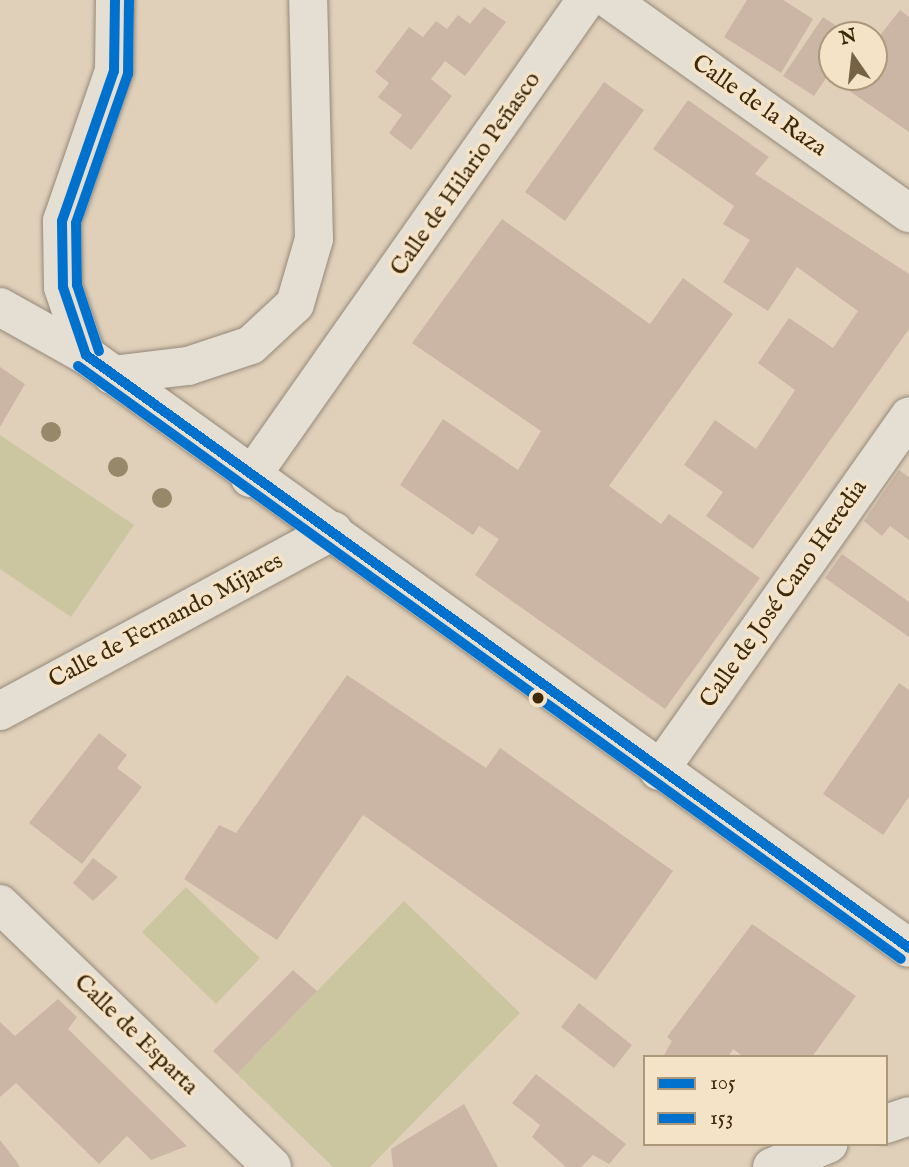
<!DOCTYPE html>
<html>
<head>
<meta charset="utf-8">
<style>
  body { margin:0 }
  #map { position:relative; width:909px; height:1167px; overflow:hidden; background:#e0d0ba; font-family:"IM FELL English",serif }
  div>[style] { position:absolute }
  .green>* { inset:0; background:#cbc69f }
  .building>* { inset:0; background:#cbb5a5 }
  .roads { filter:drop-shadow(0 0 2px #958979) drop-shadow(0 0 2px #958979) }
  .street>* { height:38px; margin:-19px; padding:0 19px; transform-origin:19px; border-radius:19px; background:#e5ded3 }
  .bus-1>* { height:10px; margin:-5px; padding:0 5px; transform-origin:5px; border-radius:5px; background:#0072ce }
  .bus-2>* { height:10px; margin:-5px; padding:0 5px; transform-origin:5px; border-radius:5px; background:#0072ce }
  .trees>* { width:20px; height:20px; margin:-10px; border-radius:50%; background:#97886a }
  .dots>* { width:19px; height:19px; translate:-50% -50%; box-sizing:border-box; border:4px solid #f5e3c8; border-radius:50% }
  span { translate:-50% -50%; white-space:nowrap; text-align:center; line-height:1.15; -webkit-text-stroke:7px #f5e3c8; paint-order:stroke }
  .street-label { font-size:24px; color:#3d2808 }
  .legend { position:absolute; left:643px; top:1055px; width:245px; height:91px; box-sizing:border-box; background:#f5e3c8; border:2px solid #ab987b; margin:0; padding:9px 12px; list-style:none; font-size:21px; color:#3d2808 }
  .legend li { display:flex; align-items:center; gap:14px; height:35px }
  .legend b { width:35px; border:2px solid #ab987b }
  .north { position:absolute; left:818px; top:21px; width:70px; height:70px; box-sizing:border-box; background:#f5e3c8; border:2px solid #ab987b; border-radius:50%; rotate:346deg; font-size:19px; font-weight:700; line-height:28px; text-align:center; color:#3d2808 }
  .north::after { content:''; display:block; margin:auto; width:24px; height:32px; background:#766346; clip-path:polygon(50% 0,100% 100%,50% 72%,0 100%) }
</style>
</head>
<body>
<div id="map">
  <div class="green">
    <div style="clip-path:polygon(0 435px,134px 525px,71px 617px,0 569px)"></div>
    <div style="clip-path:polygon(186px 887px,260px 958px,216px 1004px,142px 932px)"></div>
    <div style="clip-path:polygon(404px 901px,520px 1013px,370px 1167px,333px 1167px,237px 1074px)"></div>
  </div>
  <div class="building">
    <div style="clip-path:polygon(747px 0,783px 0,813px 19px,781px 73px,724px 37px)"></div>
    <div style="clip-path:polygon(484px 7px,506px 22px,465px 76px,445px 61px,431px 79px,452px 96px,411px 150px,389px 133px,402px 115px,378px 97px,389px 83px,375px 72px,409px 27px,423px 37px,436px 21px,447px 29px,458px 15px,470px 24px)"></div>
    <div style="clip-path:polygon(900px 10px,909px 17px,909px 132px,832px 79px,874px 77px,874px 43px)"></div>
    <div style="clip-path:polygon(823px 17px,841px 29px,821px 59px,832px 69px,814px 96px,783px 76px)"></div>
    <div style="clip-path:polygon(604px 82px,644px 110px,565px 221px,525px 192px)"></div>
    <div style="clip-path:polygon(688px 100px,769px 157px,755px 174px,909px 274px,909px 329px,753px 549px,706px 516px,723px 492px,684px 465px,715px 420px,756px 449px,795px 390px,758px 363px,789px 318px,833px 348px,858px 311px,797px 267px,768px 311px,723px 282px,750px 240px,723px 224px,734px 206px,653px 149px)"></div>
    <div style="clip-path:polygon(502px 219px,650px 324px,683px 278px,733px 314px,609px 486px,661px 524px,669px 514px,760px 578px,665px 709px,475px 575px,499px 539px,479px 526px,473px 535px,400px 485px,443px 419px,518px 470px,541px 431px,412px 343px)"></div>
    <div style="clip-path:polygon(0 367px,25px 384px,0 427px)"></div>
    <div style="clip-path:polygon(899px 470px,909px 477px,909px 540px,890px 526px,882px 536px,864px 521px)"></div>
    <div style="clip-path:polygon(842px 554px,909px 602px,909px 637px,825px 578px)"></div>
    <div style="clip-path:polygon(347px 675px,486px 768px,500px 748px,673px 871px,596px 980px,363px 815px,277px 940px,184px 879px,219px 825px,236px 833px)"></div>
    <div style="clip-path:polygon(899px 683px,909px 690px,909px 797px,883px 835px,823px 794px)"></div>
    <div style="clip-path:polygon(99px 733px,127px 755px,117px 768px,142px 787px,82px 864px,29px 823px)"></div>
    <div style="clip-path:polygon(93px 858px,118px 877px,93px 901px,73px 883px)"></div>
    <div style="clip-path:polygon(752px 924px,856px 996px,812px 1057px,744px 1057px,733px 1049px,728px 1057px,663px 1057px,672px 1041px,667px 1037px)"></div>
    <div style="clip-path:polygon(293px 970px,317px 991px,237px 1074px,213px 1051px)"></div>
    <div style="clip-path:polygon(58px 999px,77px 1017px,68px 1029px,187px 1146px,151px 1160px,127px 1136px,99px 1164px,16px 1083px,0 1097px,0 1022px,15px 1036px)"></div>
    <div style="clip-path:polygon(579px 1003px,632px 1045px,614px 1068px,561px 1027px)"></div>
    <div style="clip-path:polygon(536px 1074px,626px 1144px,609px 1164px,593px 1155px,581px 1167px,566px 1167px,532px 1137px,540px 1125px,512px 1103px)"></div>
    <div style="clip-path:polygon(464px 1104px,498px 1167px,393px 1167px,391px 1149px)"></div>
    <div style="clip-path:polygon(0 1140px,17px 1162px,20px 1167px,0 1167px)"></div>
  </div>
  <div class="roads">
    <div class="street">
      <div style="left:610px;top:0;width:367px;rotate:35.5deg"></div>
      <div style="left:0;top:307px;width:98px;rotate:29.2deg"></div>
      <div style="left:86px;top:355px;width:1014px;rotate:35.77deg"></div>
      <div style="left:86px;top:355px;width:72px;rotate:-108.7deg"></div>
      <div style="left:63px;top:287px;width:66px;rotate:-90.9deg"></div>
      <div style="left:62px;top:221px;width:159px;rotate:-70.9deg"></div>
      <div style="left:114px;top:71px;width:71px;rotate:-89.2deg"></div>
      <div style="left:112px;top:375px;width:77px;rotate:-6.8deg"></div>
      <div style="left:188px;top:366px;width:66px;rotate:-18.4deg"></div>
      <div style="left:251px;top:345px;width:60px;rotate:-43deg"></div>
      <div style="left:295px;top:304px;width:68px;rotate:-73.7deg"></div>
      <div style="left:314px;top:239px;width:239px;rotate:-91.4deg"></div>
      <div style="left:250px;top:478px;width:584px;rotate:-54.9deg"></div>
      <div style="left:0;top:711px;width:379px;rotate:-28.4deg"></div>
      <div style="left:659px;top:771px;width:434px;rotate:-54.8deg"></div>
      <div style="left:0;top:904px;width:378px;rotate:44deg"></div>
      <div style="left:886px;top:1124px;width:24px;rotate:-19deg"></div>
      <div style="left:772px;top:1167px;width:61px;rotate:-22.3deg"></div>
    </div>
  </div>
  <div class="bus-1">
    <div style="left:86px;top:355px;width:1014px;rotate:35.77deg"></div>
    <div style="left:86px;top:355px;width:72px;rotate:-108.7deg"></div>
    <div style="left:63px;top:287px;width:66px;rotate:-90.9deg"></div>
    <div style="left:62px;top:221px;width:159px;rotate:-70.9deg"></div>
    <div style="left:114px;top:71px;width:71px;rotate:-89.2deg"></div>
  </div>
  <div class="bus-2">
    <div style="left:99px;top:351px;width:70px;rotate:-108.4deg"></div>
    <div style="left:77px;top:285px;width:62px;rotate:-90.9deg"></div>
    <div style="left:76px;top:223px;width:158px;rotate:-70.8deg"></div>
    <div style="left:128px;top:74px;width:74px;rotate:-89.2deg"></div>
    <div style="left:78px;top:366px;width:1014px;rotate:35.77deg"></div>
  </div>
  <div class="trees">
    <div style="left:51px;top:432px"></div>
    <div style="left:118px;top:467px"></div>
    <div style="left:162px;top:498px"></div>
  </div>
  <div class="dots">
    <div style="left:538px;top:698px;background:#3d2808"></div>
  </div>
  <div class="street-label">
    <span style="left:759px;top:106px;rotate:35deg">Calle de la Raza</span>
    <span style="left:466px;top:174px;rotate:-55deg">Calle de Hilario Peñasco</span>
    <span style="left:784px;top:594px;rotate:-55deg">Calle de José Cano Heredia</span>
    <span style="left:166px;top:621px;rotate:-28deg">Calle de Fernando Mijares</span>
    <span style="left:136px;top:1035px;rotate:44deg">Calle de Esparta</span>
  </div>
  <ul class="legend">
  <li><b style="height:9px;background:#0072ce"></b>105</li>
  <li><b style="height:9px;background:#0072ce"></b>153</li>
  </ul>
  <div class="north">N</div>
</div>
</body>
</html>
